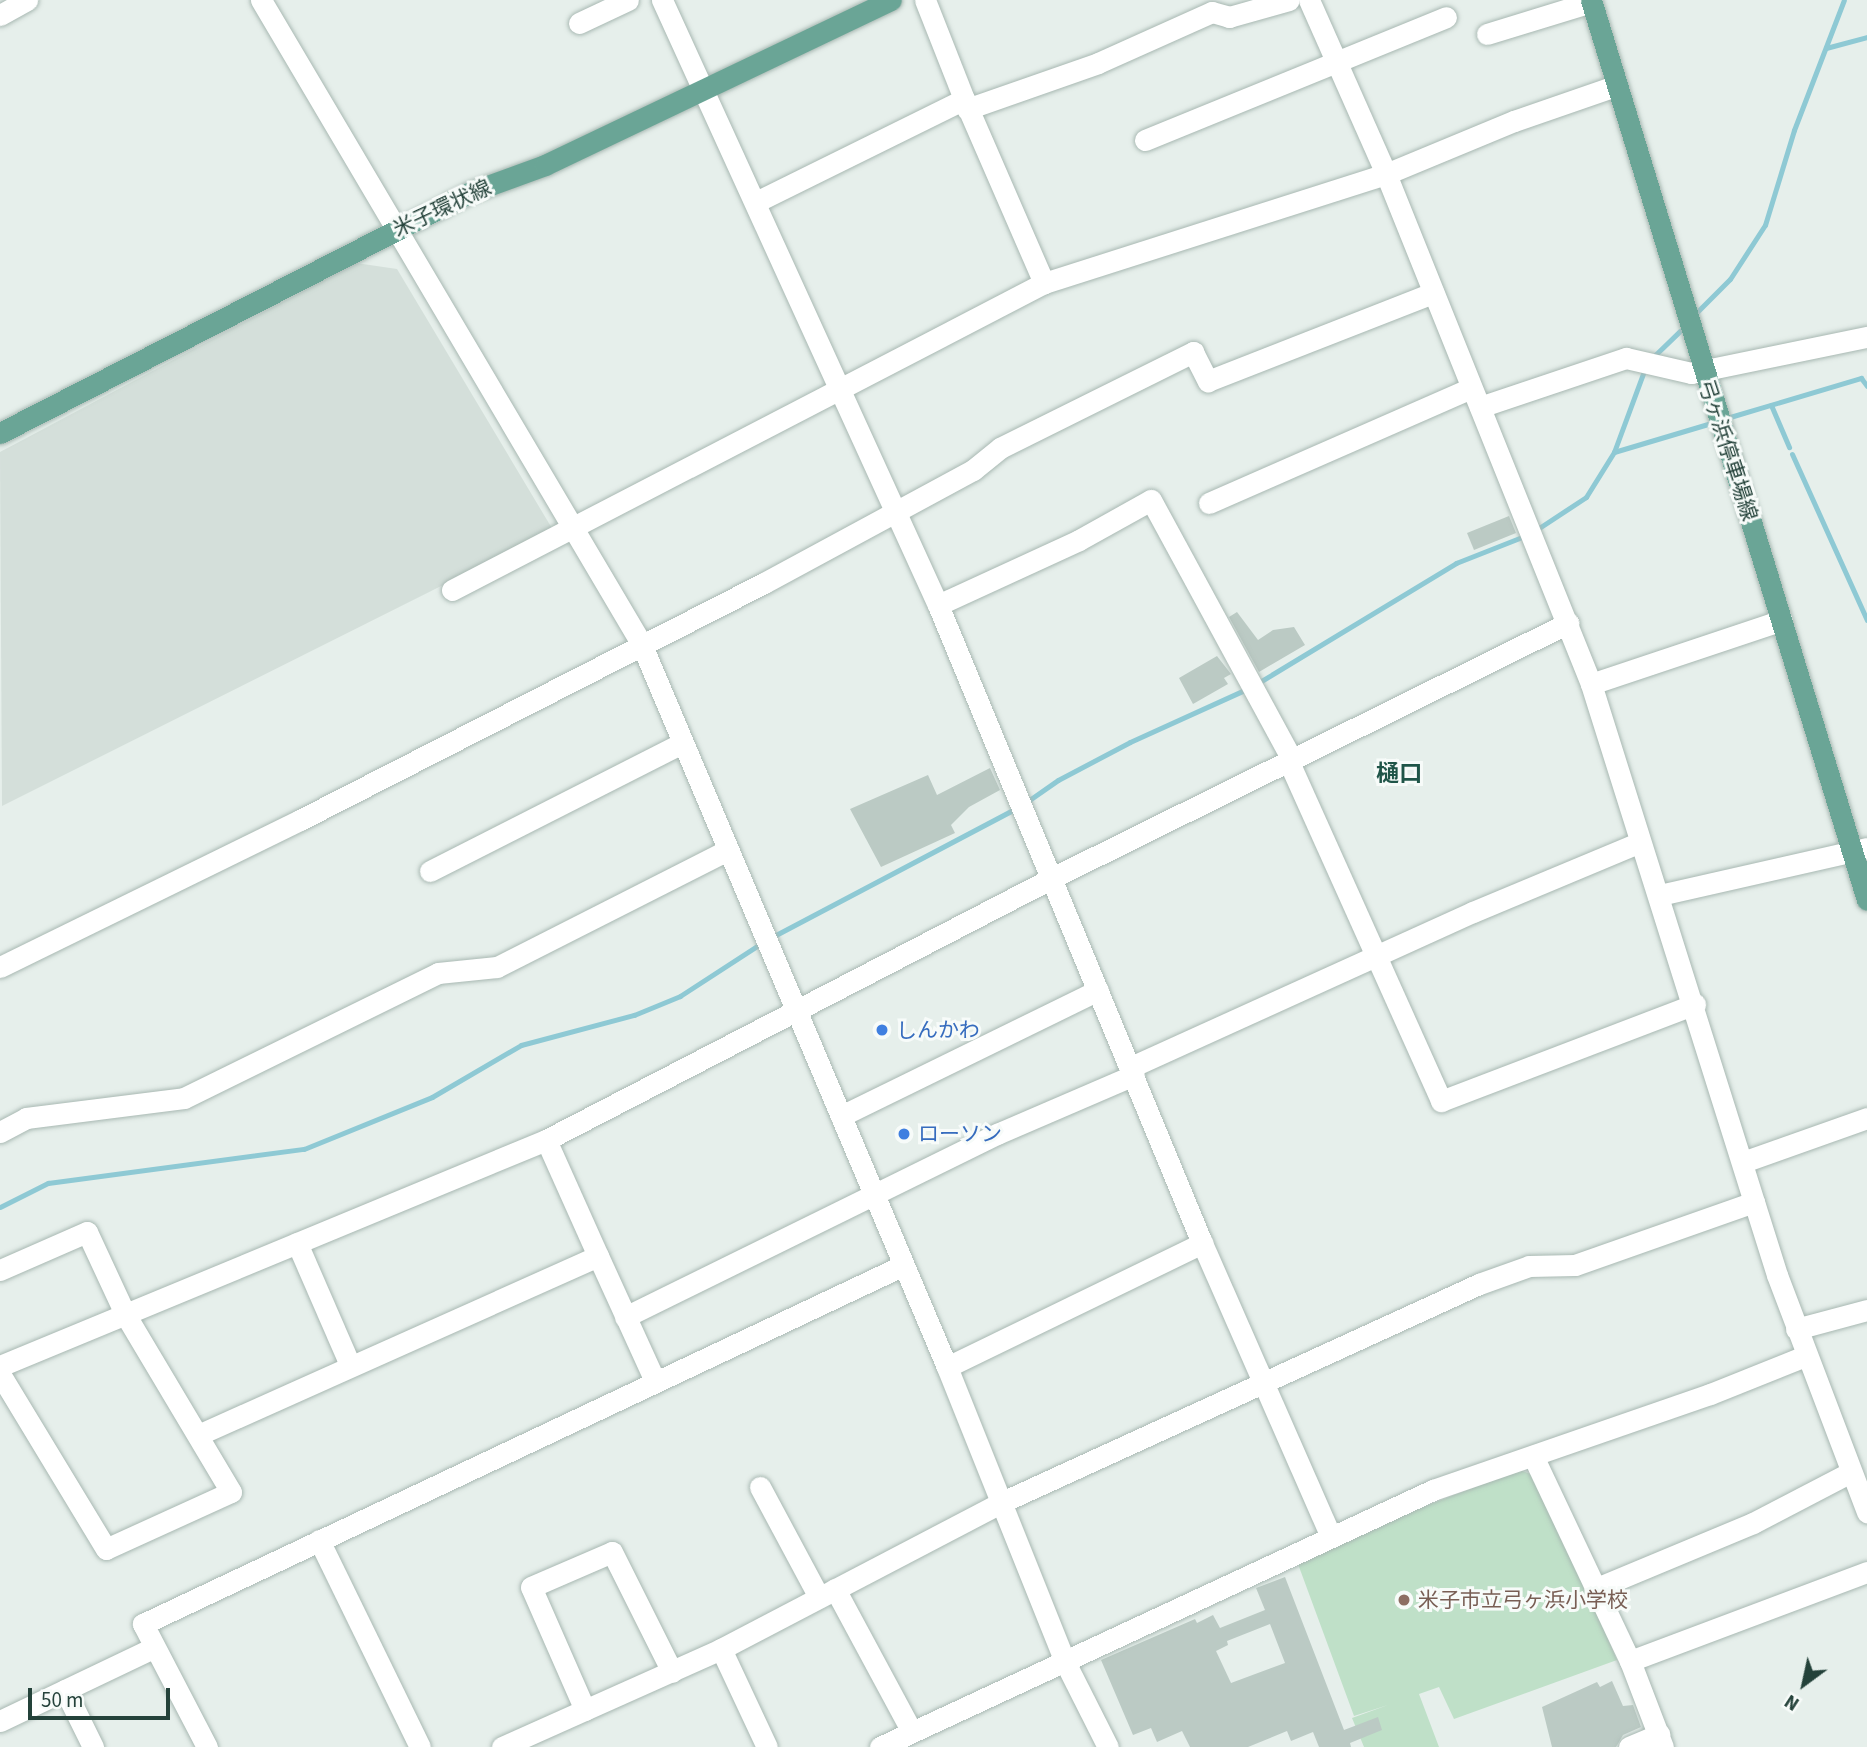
<!DOCTYPE html>
<html>
<head>
<meta charset="utf-8">
<style>
  body { margin:0 }
  #map { position:relative; width:1867px; height:1747px; overflow:hidden; background:#e6efeb; font-family:"Source Sans 3","Noto Sans JP",sans-serif }
  div>[style] { position:absolute }
  .built>* { inset:0; background:#d4dfda }
  .green>* { inset:0; background:#bfe0c8 }
  .stream>* { height:5px; margin:-2.5px; padding:0 2.5px; transform-origin:2.5px; border-radius:2.5px; background:#8ec9d4 }
  .building>* { inset:0; background:#bbcac4 }
  .roads { filter:drop-shadow(0 0 2px #a8b8b2) drop-shadow(0 0 2px #a8b8b2) }
  .minor>* { height:21px; margin:-10.5px; padding:0 10.5px; transform-origin:10.5px; border-radius:10.5px; background:#fff }
  .major>* { height:21px; margin:-10.5px; padding:0 10.5px; transform-origin:10.5px; border-radius:10.5px; background:#6aa596 }
  .dots>* { width:19px; height:19px; translate:-50% -50%; box-sizing:border-box; border:4px solid #f7fbf9; border-radius:50% }
  span { translate:-50% -50%; white-space:nowrap; text-align:center; line-height:1.15; -webkit-text-stroke:6px #f7fbf9; paint-order:stroke }
  .street-label { font-size:21px; color:#24423a }
  .shop-label { font-size:21px; color:#366cbe }
  .left { translate:0 -50%; text-align:left }
  .education-label { font-size:21px; color:#785e54 }
  .neighbourhood-label { font-size:23px; color:#1f5548; font-weight:700 }
  .north { position:absolute; left:1769px; top:1649px; width:70px; height:70px; -webkit-text-stroke:5px #f7fbf9; paint-order:stroke; rotate:213deg; font-size:19px; font-weight:700; line-height:28px; text-align:center; color:#24423a }
  .north::after { content:''; display:block; margin:auto; width:24px; height:32px; background:#24423a; clip-path:polygon(50% 0,100% 100%,50% 72%,0 100%) }
  .scale { position:absolute; left:28px; top:1688px; width:142px; height:32px; box-sizing:border-box; border:4px solid #24423a; border-top:0; padding-left:9px; font-size:21px; line-height:24px; white-space:nowrap; color:#24423a; -webkit-text-stroke:5px #f7fbf9; paint-order:stroke }
</style>
</head>
<body>
<div id="map">
  <div class="built">
    <div style="clip-path:polygon(356px 263px,397px 269px,553px 530px,2px 806px,0 452px)"></div>
  </div>
  <div class="green">
    <div style="clip-path:polygon(1520px 1470px,1538px 1477px,1617px 1660px,1454px 1719px,1439px 1687px,1419px 1694px,1439px 1747px,1364px 1747px,1352px 1718px,1388px 1705px,1354px 1716px,1298px 1564px,1373px 1526px)"></div>
  </div>
  <div class="stream">
    <div style="left:1826px;top:48px;width:42px;rotate:-15deg"></div>
    <div style="left:1696px;top:313px;width:48px;rotate:-45deg"></div>
    <div style="left:1730px;top:279px;width:64px;rotate:-57.1deg"></div>
    <div style="left:1765px;top:225px;width:99px;rotate:-73deg"></div>
    <div style="left:1794px;top:130px;width:139px;rotate:-69deg"></div>
    <div style="left:1652px;top:358px;width:39px;rotate:-44deg"></div>
    <div style="left:1771px;top:405px;width:46px;rotate:66.8deg"></div>
    <div style="left:1730px;top:417px;width:137px;rotate:-16.6deg"></div>
    <div style="left:1861px;top:378px;width:10px;rotate:53deg"></div>
    <div style="left:1614px;top:452px;width:98px;rotate:-16.6deg"></div>
    <div style="left:1792px;top:454px;width:182px;rotate:65.7deg"></div>
    <div style="left:1536px;top:530px;width:60px;rotate:-33.4deg"></div>
    <div style="left:1586px;top:497px;width:53px;rotate:-58.1deg"></div>
    <div style="left:1614px;top:452px;width:90px;rotate:-69.7deg"></div>
    <div style="left:1258px;top:683px;width:232px;rotate:-31.2deg"></div>
    <div style="left:1456px;top:563px;width:76px;rotate:-21.5deg"></div>
    <div style="left:1025px;top:803px;width:40px;rotate:-34.9deg"></div>
    <div style="left:1058px;top:780px;width:81px;rotate:-27.8deg"></div>
    <div style="left:1130px;top:742px;width:131px;rotate:-24.4deg"></div>
    <div style="left:772px;top:937px;width:277px;rotate:-27.8deg"></div>
    <div style="left:0;top:1207px;width:54px;rotate:-26.6deg"></div>
    <div style="left:48px;top:1183px;width:258px;rotate:-7.6deg"></div>
    <div style="left:304px;top:1149px;width:138px;rotate:-22.1deg"></div>
    <div style="left:432px;top:1097px;width:103px;rotate:-30.3deg"></div>
    <div style="left:521px;top:1045px;width:117px;rotate:-14.9deg"></div>
    <div style="left:634px;top:1015px;width:50px;rotate:-22.4deg"></div>
    <div style="left:680px;top:996px;width:99px;rotate:-33deg"></div>
  </div>
  <div class="building">
    <div style="clip-path:polygon(1509px 516px,1516px 533px,1474px 550px,1467px 533px)"></div>
    <div style="clip-path:polygon(1237px 612px,1258px 640px,1273px 630px,1294px 627px,1305px 645px,1259px 672px,1229px 617px)"></div>
    <div style="clip-path:polygon(1217px 656px,1231px 674px,1224px 678px,1228px 684px,1193px 704px,1179px 678px)"></div>
    <div style="clip-path:polygon(990px 768px,1000px 790px,969px 807px,951px 825px,955px 833px,881px 867px,850px 809px,928px 775px,937px 795px)"></div>
    <div style="clip-path:polygon(evenodd,1285px 1577px,1344px 1730px,1378px 1717px,1382px 1730px,1350px 1743px,1351px 1747px,1319px 1747px,1313px 1732px,1291px 1741px,1287px 1731px,1248px 1747px,1190px 1747px,1182px 1731px,1157px 1742px,1151px 1728px,1133px 1735px,1101px 1660px,1195px 1619px,1197px 1623px,1213px 1615px,1220px 1628px,1265px 1610px,1256px 1588px,1285px 1577px,1270px 1624px,1285px 1663px,1231px 1683px,1216px 1651px,1228px 1645px,1227px 1641px,1270px 1624px)"></div>
    <div style="clip-path:polygon(1612px 1681px,1623px 1706px,1633px 1705px,1641px 1727px,1623px 1735px,1616px 1747px,1552px 1747px,1542px 1707px,1597px 1682px,1600px 1687px)"></div>
  </div>
  <div class="roads">
    <div class="minor">
      <div style="left:261px;top:0;width:747px;rotate:59.42deg"></div>
      <div style="left:641px;top:643px;width:786px;rotate:67.09deg"></div>
      <div style="left:947px;top:1367px;width:315px;rotate:68.2deg"></div>
      <div style="left:1064px;top:1660px;width:97px;rotate:63.2deg"></div>
      <div style="left:662px;top:0;width:665px;rotate:65.48deg"></div>
      <div style="left:938px;top:605px;width:690px;rotate:67.52deg"></div>
      <div style="left:1202px;top:1243px;width:318px;rotate:66.3deg"></div>
      <div style="left:1309px;top:0;width:190px;rotate:66.1deg"></div>
      <div style="left:1386px;top:174px;width:550px;rotate:68.1deg"></div>
      <div style="left:1591px;top:684px;width:620px;rotate:72.53deg"></div>
      <div style="left:1777px;top:1275px;width:254px;rotate:69.2deg"></div>
      <div style="left:0;top:15px;width:31px;rotate:-29deg"></div>
      <div style="left:579px;top:23px;width:54px;rotate:-25.1deg"></div>
      <div style="left:1487px;top:34px;width:109px;rotate:-17.1deg"></div>
      <div style="left:964px;top:99px;width:201px;rotate:66.5deg"></div>
      <div style="left:967px;top:109px;width:139px;rotate:-19.3deg"></div>
      <div style="left:1098px;top:63px;width:125px;rotate:-24.1deg"></div>
      <div style="left:1212px;top:12px;width:18px;rotate:16deg"></div>
      <div style="left:1229px;top:17px;width:62px;rotate:-15.8deg"></div>
      <div style="left:1145px;top:140px;width:325px;rotate:-22.2deg"></div>
      <div style="left:756px;top:202px;width:232px;rotate:-26.3deg"></div>
      <div style="left:964px;top:99px;width:106px;rotate:-111.5deg"></div>
      <div style="left:1480px;top:407px;width:154px;rotate:-18.6deg"></div>
      <div style="left:1626px;top:358px;width:67px;rotate:13deg"></div>
      <div style="left:1691px;top:373px;width:180px;rotate:-11.6deg"></div>
      <div style="left:1209px;top:503px;width:286px;rotate:-23.7deg"></div>
      <div style="left:452px;top:590px;width:667px;rotate:-27.41deg"></div>
      <div style="left:1044px;top:283px;width:359px;rotate:-17.7deg"></div>
      <div style="left:1386px;top:174px;width:139px;rotate:-22.5deg"></div>
      <div style="left:1514px;top:121px;width:107px;rotate:-19.1deg"></div>
      <div style="left:938px;top:605px;width:155px;rotate:-24.7deg"></div>
      <div style="left:1079px;top:540px;width:82px;rotate:-29.1deg"></div>
      <div style="left:1151px;top:500px;width:294px;rotate:61.5deg"></div>
      <div style="left:1591px;top:684px;width:201px;rotate:-18.5deg"></div>
      <div style="left:1288px;top:760px;width:374px;rotate:65.8deg"></div>
      <div style="left:1441px;top:1101px;width:272px;rotate:-20.9deg"></div>
      <div style="left:430px;top:871px;width:283px;rotate:-26.9deg"></div>
      <div style="left:1660px;top:895px;width:212px;rotate:-12.8deg"></div>
      <div style="left:0;top:967px;width:334px;rotate:-26.1deg"></div>
      <div style="left:300px;top:820px;width:521px;rotate:-27.06deg"></div>
      <div style="left:764px;top:583px;width:238px;rotate:-28.4deg"></div>
      <div style="left:973px;top:470px;width:35px;rotate:-39deg"></div>
      <div style="left:1000px;top:448px;width:216px;rotate:-26.4deg"></div>
      <div style="left:1193px;top:352px;width:33px;rotate:63deg"></div>
      <div style="left:1208px;top:381px;width:242px;rotate:-21.4deg"></div>
      <div style="left:1131px;top:1067px;width:375px;rotate:-24.4deg"></div>
      <div style="left:1473px;top:912px;width:181px;rotate:-22.7deg"></div>
      <div style="left:841px;top:1116px;width:286px;rotate:-26.1deg"></div>
      <div style="left:0;top:1132px;width:30px;rotate:-28deg"></div>
      <div style="left:26px;top:1118px;width:159px;rotate:-7.2deg"></div>
      <div style="left:184px;top:1098px;width:283px;rotate:-26.2deg"></div>
      <div style="left:438px;top:973px;width:59px;rotate:-5.8deg"></div>
      <div style="left:497px;top:967px;width:259px;rotate:-26.9deg"></div>
      <div style="left:1743px;top:1162px;width:132px;rotate:-19.5deg"></div>
      <div style="left:297px;top:1243px;width:133px;rotate:66.5deg"></div>
      <div style="left:598px;top:1256px;width:137px;rotate:65.5deg"></div>
      <div style="left:0;top:1270px;width:95px;rotate:-23.6deg"></div>
      <div style="left:87px;top:1232px;width:90px;rotate:65.1deg"></div>
      <div style="left:125px;top:1314px;width:207px;rotate:59.2deg"></div>
      <div style="left:231px;top:1492px;width:137px;rotate:155.5deg"></div>
      <div style="left:106px;top:1549px;width:205px;rotate:-121.2deg"></div>
      <div style="left:625px;top:1317px;width:415px;rotate:-26.2deg"></div>
      <div style="left:997px;top:1134px;width:149px;rotate:-23.3deg"></div>
      <div style="left:1796px;top:1329px;width:73px;rotate:-15deg"></div>
      <div style="left:0;top:1366px;width:591px;rotate:-22.49deg"></div>
      <div style="left:546px;top:1140px;width:570px;rotate:-27.37deg"></div>
      <div style="left:1052px;top:878px;width:576px;rotate:-26.3deg"></div>
      <div style="left:947px;top:1367px;width:284px;rotate:-25.9deg"></div>
      <div style="left:198px;top:1435px;width:438px;rotate:-24.1deg"></div>
      <div style="left:598px;top:1256px;width:127px;rotate:-114.1deg"></div>
      <div style="left:1533px;top:1456px;width:227px;rotate:64.7deg"></div>
      <div style="left:1630px;top:1661px;width:92px;rotate:69deg"></div>
      <div style="left:760px;top:1487px;width:125px;rotate:61.8deg"></div>
      <div style="left:319px;top:1540px;width:230px;rotate:64deg"></div>
      <div style="left:1597px;top:1588px;width:169px;rotate:-22.6deg"></div>
      <div style="left:1753px;top:1523px;width:108px;rotate:-27.5deg"></div>
      <div style="left:835px;top:1589px;width:162px;rotate:61.7deg"></div>
      <div style="left:721px;top:1649px;width:108px;rotate:64.9deg"></div>
      <div style="left:1630px;top:1661px;width:253px;rotate:-20.6deg"></div>
      <div style="left:65px;top:1690px;width:64px;rotate:63.8deg"></div>
      <div style="left:585px;top:1710px;width:134px;rotate:-113.7deg"></div>
      <div style="left:531px;top:1587px;width:88px;rotate:-23.4deg"></div>
      <div style="left:612px;top:1552px;width:134px;rotate:63.4deg"></div>
      <div style="left:0;top:1721px;width:170px;rotate:-25.5deg"></div>
      <div style="left:207px;top:1747px;width:139px;rotate:-117.5deg"></div>
      <div style="left:143px;top:1624px;width:841px;rotate:-25.26deg"></div>
      <div style="left:502px;top:1747px;width:240px;rotate:-24.1deg"></div>
      <div style="left:721px;top:1649px;width:313px;rotate:-27.6deg"></div>
      <div style="left:998px;top:1504px;width:529px;rotate:-24.58deg"></div>
      <div style="left:1479px;top:1284px;width:53px;rotate:-19.8deg"></div>
      <div style="left:1529px;top:1266px;width:46px;rotate:-1.2deg"></div>
      <div style="left:1575px;top:1265px;width:190px;rotate:-19.4deg"></div>
      <div style="left:880px;top:1747px;width:610px;rotate:-24.93deg"></div>
      <div style="left:1433px;top:1490px;width:293px;rotate:-19.1deg"></div>
      <div style="left:1710px;top:1394px;width:102px;rotate:-21.8deg"></div>
      <div style="left:1629px;top:1747px;width:33px;rotate:-23deg"></div>
    </div>
    <div class="major">
      <div style="left:1591px;top:0;width:941px;rotate:72.95deg"></div>
      <div style="left:0;top:433px;width:529px;rotate:-27.1deg"></div>
      <div style="left:471px;top:192px;width:79px;rotate:-20deg"></div>
      <div style="left:545px;top:165px;width:383px;rotate:-25.5deg"></div>
    </div>
  </div>
  <div class="dots">
    <div style="left:882px;top:1030px;background:#3f7fe0"></div>
    <div style="left:904px;top:1134px;background:#3f7fe0"></div>
    <div style="left:1404px;top:1600px;background:#8d6e63"></div>
  </div>
  <div class="street-label">
    <span style="left:442px;top:208px;rotate:-25deg">米子環状線</span>
    <span style="left:1728px;top:450px;rotate:72deg">弓ヶ浜停車場線</span>
  </div>
  <div class="shop-label">
    <span class="left" style="left:896px;top:1030px">しんかわ</span>
    <span class="left" style="left:918px;top:1134px">ローソン</span>
  </div>
  <div class="education-label">
    <span class="left" style="left:1418px;top:1600px">米子市立弓ヶ浜小学校</span>
  </div>
  <div class="neighbourhood-label">
    <span style="left:1399px;top:774px">樋口</span>
  </div>
  <div class="north">N</div>
  <div class="scale">50 m</div>
</div>
</body>
</html>
